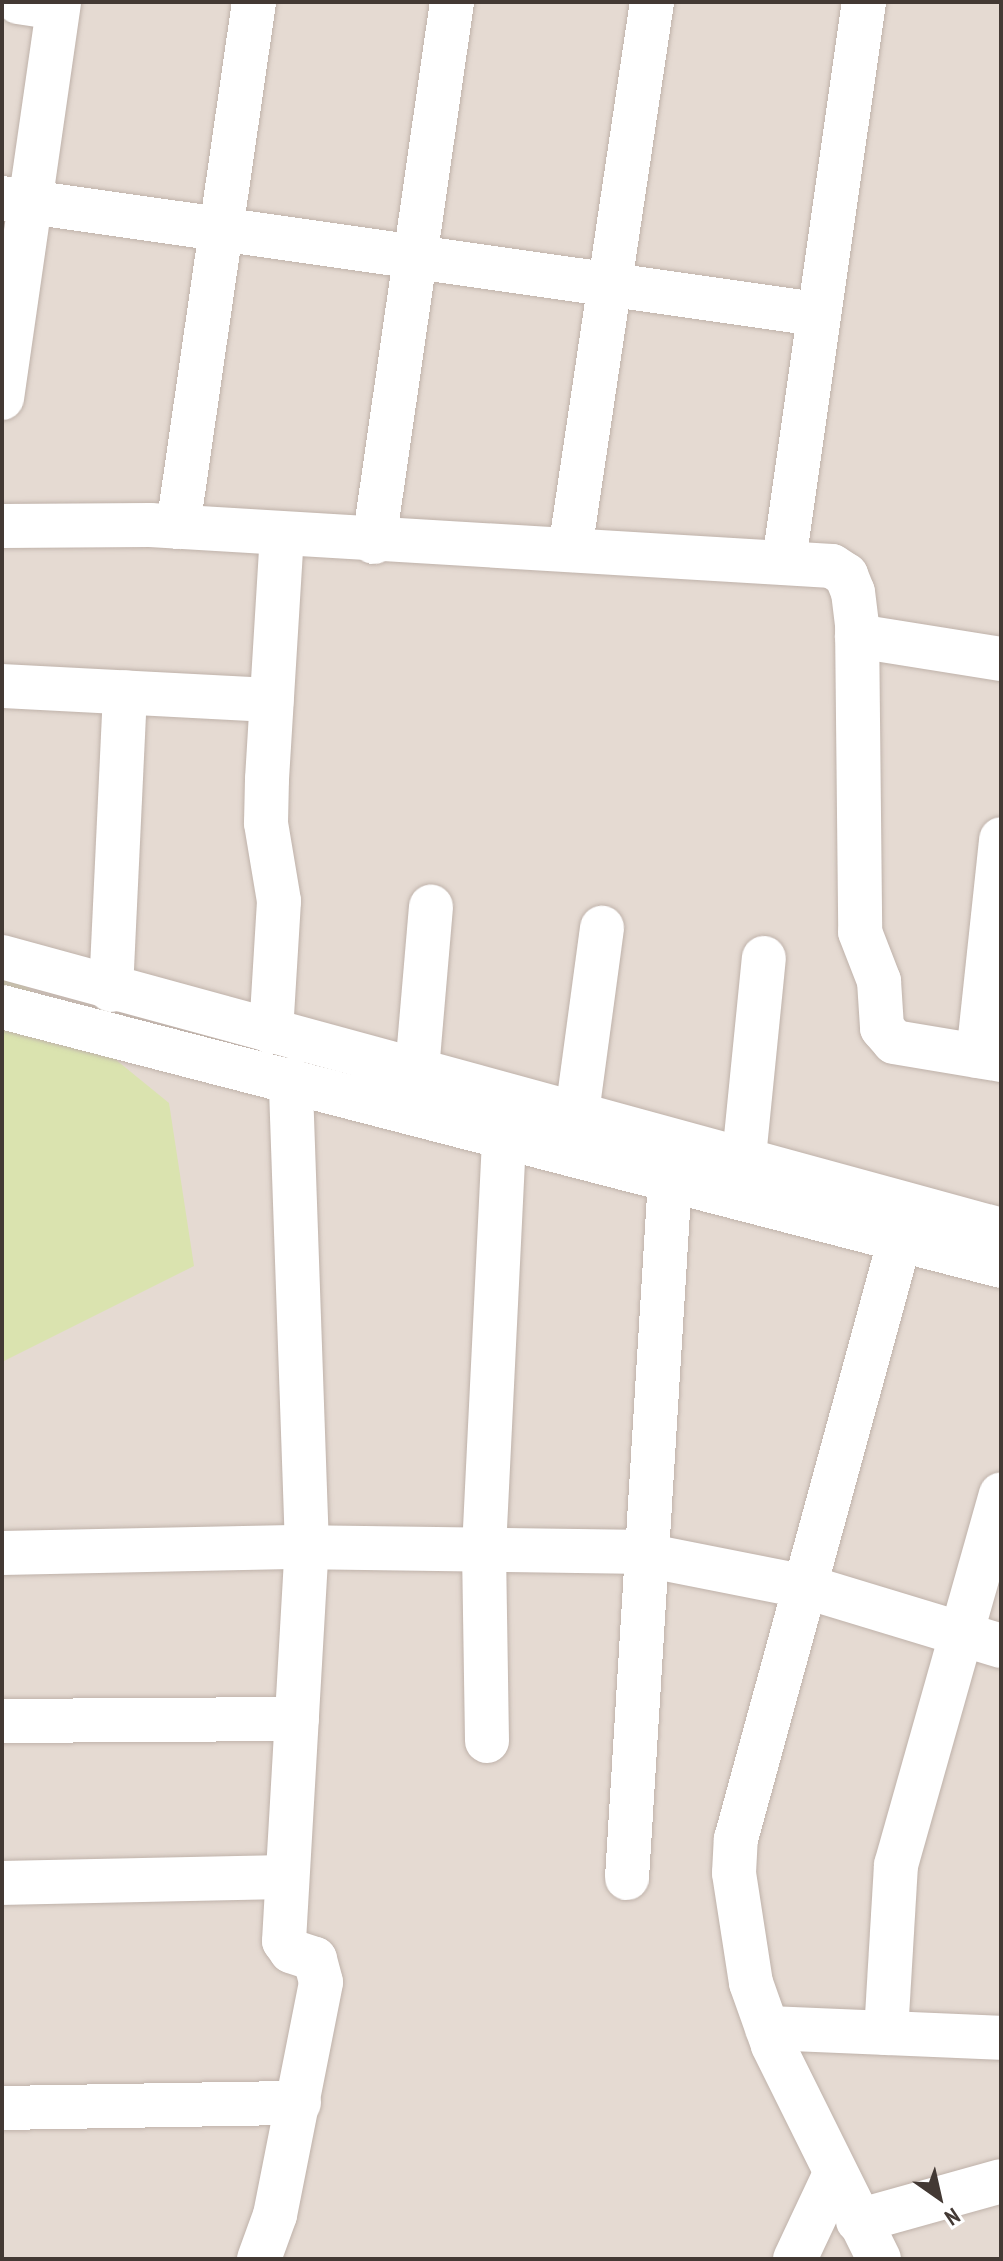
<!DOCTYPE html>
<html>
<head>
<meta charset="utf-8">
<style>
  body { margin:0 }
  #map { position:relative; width:1003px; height:2261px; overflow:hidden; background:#f1eae4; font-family:"PT Sans Narrow",sans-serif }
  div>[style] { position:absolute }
  .residential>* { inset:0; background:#e5dad2 }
  .green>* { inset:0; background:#dae3af }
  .roads { filter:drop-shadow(0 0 2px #bfb2aa) drop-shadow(0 0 2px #bfb2aa) }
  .minor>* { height:44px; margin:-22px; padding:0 22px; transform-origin:22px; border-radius:22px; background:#fff }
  span { translate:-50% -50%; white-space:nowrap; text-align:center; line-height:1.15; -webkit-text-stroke:6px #fff; paint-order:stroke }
  .frame { position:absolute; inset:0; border:4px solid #433934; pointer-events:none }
  .north { position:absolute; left:899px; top:2157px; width:80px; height:80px; -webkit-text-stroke:6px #fff; paint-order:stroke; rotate:146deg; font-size:22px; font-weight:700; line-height:32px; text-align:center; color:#433934 }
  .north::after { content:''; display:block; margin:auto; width:28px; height:36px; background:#433934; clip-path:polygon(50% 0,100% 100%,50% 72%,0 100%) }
</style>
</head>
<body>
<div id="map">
  <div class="residential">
    <div style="clip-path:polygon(2px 2px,1001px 2px,1001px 2259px,2px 2259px)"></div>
  </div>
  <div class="green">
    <div style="clip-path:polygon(2px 967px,169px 1103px,194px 1266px,2px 1362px)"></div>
  </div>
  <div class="roads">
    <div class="minor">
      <div style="left:18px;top:2px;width:40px;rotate:8.5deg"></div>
      <div style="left:2px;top:198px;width:822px;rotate:8.11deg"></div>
      <div style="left:2px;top:398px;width:400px;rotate:-81.8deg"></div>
      <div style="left:2px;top:526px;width:148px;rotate:-0.4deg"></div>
      <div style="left:150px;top:525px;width:683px;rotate:3.44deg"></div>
      <div style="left:832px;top:566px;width:17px;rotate:33deg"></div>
      <div style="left:846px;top:575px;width:18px;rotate:68deg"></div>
      <div style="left:853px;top:592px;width:31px;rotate:83deg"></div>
      <div style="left:857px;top:623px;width:309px;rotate:89.4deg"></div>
      <div style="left:860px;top:932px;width:53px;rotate:68.8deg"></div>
      <div style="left:879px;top:981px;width:47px;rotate:86.3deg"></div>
      <div style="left:882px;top:1028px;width:18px;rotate:49deg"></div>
      <div style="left:894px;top:1042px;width:109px;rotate:9.5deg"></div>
      <div style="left:178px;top:527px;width:530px;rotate:-81.76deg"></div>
      <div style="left:374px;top:542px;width:546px;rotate:-81.78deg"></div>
      <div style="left:570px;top:550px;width:554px;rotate:-81.49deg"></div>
      <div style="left:784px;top:561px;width:565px;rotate:-81.86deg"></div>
      <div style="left:857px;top:636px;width:146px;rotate:9.1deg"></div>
      <div style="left:2px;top:686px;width:270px;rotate:3deg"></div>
      <div style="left:2px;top:957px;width:1036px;rotate:15.28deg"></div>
      <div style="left:111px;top:990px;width:298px;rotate:-87.3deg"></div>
      <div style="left:2px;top:1007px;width:1032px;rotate:14.53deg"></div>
      <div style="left:271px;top:1032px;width:131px;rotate:-86.5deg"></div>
      <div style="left:279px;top:901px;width:79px;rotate:-99.5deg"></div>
      <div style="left:266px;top:823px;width:44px;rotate:-88.7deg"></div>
      <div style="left:267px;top:779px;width:244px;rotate:-86.5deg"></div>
      <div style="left:978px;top:1056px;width:218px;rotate:-83.9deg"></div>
      <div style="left:417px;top:1070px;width:164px;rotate:-85.1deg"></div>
      <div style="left:577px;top:1113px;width:187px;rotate:-82.3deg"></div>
      <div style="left:744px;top:1157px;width:200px;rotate:-84.3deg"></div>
      <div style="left:2px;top:1553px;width:290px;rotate:-1.2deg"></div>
      <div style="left:292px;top:1547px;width:338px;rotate:0.8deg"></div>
      <div style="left:630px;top:1552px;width:180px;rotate:11.2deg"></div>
      <div style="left:807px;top:1587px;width:203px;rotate:16.9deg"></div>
      <div style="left:2px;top:1721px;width:295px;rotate:-0.4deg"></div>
      <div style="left:487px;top:1741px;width:192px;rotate:-90.9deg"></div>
      <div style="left:484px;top:1549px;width:414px;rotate:-87.2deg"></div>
      <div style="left:627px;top:1878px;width:701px;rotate:-86.48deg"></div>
      <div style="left:2px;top:1883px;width:285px;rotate:-1.2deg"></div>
      <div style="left:767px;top:2028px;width:234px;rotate:2.4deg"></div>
      <div style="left:886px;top:2033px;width:168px;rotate:-86.6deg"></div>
      <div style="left:896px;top:1865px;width:385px;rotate:-74.2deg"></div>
      <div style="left:2px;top:2108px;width:297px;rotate:-1deg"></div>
      <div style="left:858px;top:2221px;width:148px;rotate:-15.6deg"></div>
      <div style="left:259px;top:2259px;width:47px;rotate:-70deg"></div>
      <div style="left:275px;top:2215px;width:237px;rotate:-78.8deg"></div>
      <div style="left:321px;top:1982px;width:24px;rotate:-105deg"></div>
      <div style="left:315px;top:1959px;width:25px;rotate:-162deg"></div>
      <div style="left:291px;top:1951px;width:12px;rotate:-125deg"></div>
      <div style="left:284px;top:1941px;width:395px;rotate:-86.7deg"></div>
      <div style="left:307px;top:1547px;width:468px;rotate:-92deg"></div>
      <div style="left:795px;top:2259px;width:94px;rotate:-64.8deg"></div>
      <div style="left:879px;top:2259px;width:239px;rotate:-116.4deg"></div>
      <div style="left:773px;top:2045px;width:66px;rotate:-109.5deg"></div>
      <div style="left:751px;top:1983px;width:111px;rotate:-98.8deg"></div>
      <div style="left:734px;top:1873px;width:34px;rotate:-87deg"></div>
      <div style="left:736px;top:1839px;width:622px;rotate:-74.71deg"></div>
    </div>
  </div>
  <div class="frame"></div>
  <div class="north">N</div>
</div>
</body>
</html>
